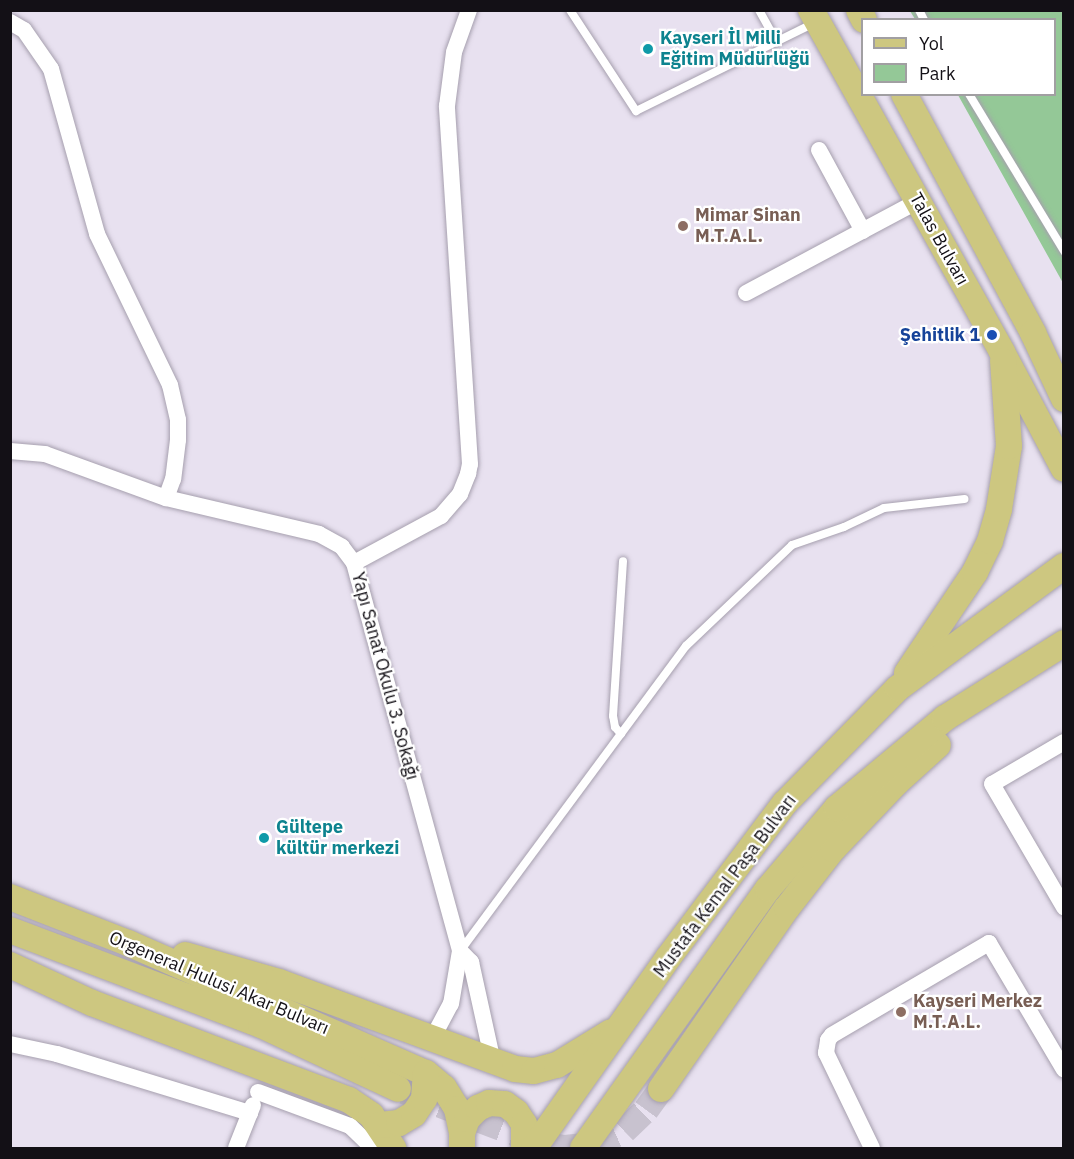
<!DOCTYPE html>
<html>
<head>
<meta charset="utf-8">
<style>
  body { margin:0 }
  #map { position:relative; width:1074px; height:1159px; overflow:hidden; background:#e8e1f0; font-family:"IBM Plex Sans",sans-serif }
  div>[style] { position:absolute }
  .green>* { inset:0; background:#94c897 }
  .primary-tunnel>* { height:26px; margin-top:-13px; transform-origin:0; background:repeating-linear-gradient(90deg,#c8c2cf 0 26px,transparent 0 39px) }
  .roads { filter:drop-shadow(0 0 2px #a69fae) drop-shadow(0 0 2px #a69fae) }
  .service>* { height:8px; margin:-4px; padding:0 4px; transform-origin:4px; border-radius:4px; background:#fff }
  .minor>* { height:16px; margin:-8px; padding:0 8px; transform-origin:8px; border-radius:8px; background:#fff }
  .primary>* { height:26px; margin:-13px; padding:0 13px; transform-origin:13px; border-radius:13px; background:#cdc780 }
  .dots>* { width:16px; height:16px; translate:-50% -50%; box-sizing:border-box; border:3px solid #fff; border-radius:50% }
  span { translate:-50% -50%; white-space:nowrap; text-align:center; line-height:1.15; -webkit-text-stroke:4.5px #fff; paint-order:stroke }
  .culture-label { font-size:18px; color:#0d838f; font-weight:700 }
  .left { translate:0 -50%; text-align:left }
  .education-label { font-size:18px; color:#785e54; font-weight:700 }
  .street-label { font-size:18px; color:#131016 }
  .transit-label { font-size:18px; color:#164399; font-weight:700 }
  .right { translate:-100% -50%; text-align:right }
  .frame { position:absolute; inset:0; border:12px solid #131016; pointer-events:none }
  .legend { position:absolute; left:861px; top:18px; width:195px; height:78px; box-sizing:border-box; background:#fff; border:2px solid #a19fa2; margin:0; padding:8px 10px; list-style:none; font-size:18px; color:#131016 }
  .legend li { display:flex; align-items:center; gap:12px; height:30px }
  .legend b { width:30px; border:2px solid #a19fa2 }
</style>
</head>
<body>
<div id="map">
  <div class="green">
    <div style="clip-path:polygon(910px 11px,1063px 11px,1063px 283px,958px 95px,1054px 94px,1054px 20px,915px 19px)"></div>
  </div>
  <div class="primary-tunnel">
    <div style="left:404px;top:1091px;width:152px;rotate:20.8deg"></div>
    <div style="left:546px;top:1145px;width:19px;rotate:9deg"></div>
    <div style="left:565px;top:1148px;width:27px;rotate:-6deg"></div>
    <div style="left:592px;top:1145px;width:35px;rotate:-24deg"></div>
    <div style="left:624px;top:1131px;width:30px;rotate:-44deg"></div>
    <div style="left:646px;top:1110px;width:26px;rotate:-54deg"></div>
  </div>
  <div class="roads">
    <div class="service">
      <div style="left:570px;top:10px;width:121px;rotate:56.8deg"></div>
      <div style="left:636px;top:111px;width:199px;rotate:-26.3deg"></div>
      <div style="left:759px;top:10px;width:37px;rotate:61deg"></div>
      <div style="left:919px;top:10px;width:11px;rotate:63deg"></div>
      <div style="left:969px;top:94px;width:184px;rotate:58.8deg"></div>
      <div style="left:621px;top:734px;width:9px;rotate:-131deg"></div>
      <div style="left:615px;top:727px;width:11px;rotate:-100deg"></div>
      <div style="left:613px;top:716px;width:155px;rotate:-86.3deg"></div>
      <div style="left:461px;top:950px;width:378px;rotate:-53.5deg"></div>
      <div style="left:686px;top:646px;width:146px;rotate:-43.6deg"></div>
      <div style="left:792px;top:545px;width:55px;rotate:-19.1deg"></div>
      <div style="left:844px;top:527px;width:44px;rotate:-25.4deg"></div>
      <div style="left:884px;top:508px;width:81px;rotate:-6.4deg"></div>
    </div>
    <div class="minor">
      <div style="left:10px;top:22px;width:16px;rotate:30deg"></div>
      <div style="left:24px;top:30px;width:47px;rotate:55.3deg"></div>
      <div style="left:51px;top:69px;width:171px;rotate:74.4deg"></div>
      <div style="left:97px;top:234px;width:168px;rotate:64.2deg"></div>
      <div style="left:170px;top:385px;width:36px;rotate:77deg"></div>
      <div style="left:178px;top:420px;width:20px;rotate:90deg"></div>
      <div style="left:178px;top:440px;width:39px;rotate:97deg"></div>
      <div style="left:173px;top:479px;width:20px;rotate:110deg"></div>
      <div style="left:819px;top:150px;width:92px;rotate:61.5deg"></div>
      <div style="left:746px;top:293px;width:195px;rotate:-28.1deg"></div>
      <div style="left:10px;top:451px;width:35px;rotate:5deg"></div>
      <div style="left:45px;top:454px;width:129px;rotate:20deg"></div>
      <div style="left:166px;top:498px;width:157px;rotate:13.2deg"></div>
      <div style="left:319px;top:534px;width:26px;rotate:29deg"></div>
      <div style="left:342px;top:547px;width:20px;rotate:53deg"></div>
      <div style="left:354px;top:563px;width:402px;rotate:74.7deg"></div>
      <div style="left:460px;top:951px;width:16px;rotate:45deg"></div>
      <div style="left:471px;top:962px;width:102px;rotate:77.6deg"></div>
      <div style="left:354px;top:563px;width:99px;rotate:-28.4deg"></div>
      <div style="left:441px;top:516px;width:29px;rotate:-49deg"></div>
      <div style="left:460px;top:494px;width:22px;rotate:-68deg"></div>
      <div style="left:468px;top:474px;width:10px;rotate:-79deg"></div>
      <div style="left:470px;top:464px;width:359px;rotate:-93.7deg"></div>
      <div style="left:447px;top:106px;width:54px;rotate:-82.6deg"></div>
      <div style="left:454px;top:52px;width:45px;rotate:-70.3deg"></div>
      <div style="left:1064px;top:742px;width:83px;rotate:149.7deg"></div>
      <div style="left:992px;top:784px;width:143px;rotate:59.7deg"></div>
      <div style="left:432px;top:1039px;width:40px;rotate:-62deg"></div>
      <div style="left:451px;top:1004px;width:54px;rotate:-80.4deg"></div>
      <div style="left:10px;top:1044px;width:48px;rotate:12deg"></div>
      <div style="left:57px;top:1054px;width:202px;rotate:17deg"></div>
      <div style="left:258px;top:1092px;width:98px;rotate:20.3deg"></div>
      <div style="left:350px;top:1126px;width:32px;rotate:44deg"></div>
      <div style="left:236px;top:1148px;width:46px;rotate:-68.4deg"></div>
      <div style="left:872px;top:1148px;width:106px;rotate:-115.8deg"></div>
      <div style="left:826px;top:1053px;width:13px;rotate:-81deg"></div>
      <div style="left:828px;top:1040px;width:6px;rotate:-51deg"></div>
      <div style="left:832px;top:1035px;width:182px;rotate:-30.4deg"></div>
      <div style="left:989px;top:943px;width:147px;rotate:59.4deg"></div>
    </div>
    <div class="primary">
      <div style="left:811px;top:10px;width:392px;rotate:60.8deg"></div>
      <div style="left:1002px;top:352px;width:132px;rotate:62.1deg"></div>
      <div style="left:859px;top:10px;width:11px;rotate:63deg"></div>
      <div style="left:904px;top:94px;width:272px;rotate:61.6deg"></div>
      <div style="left:1033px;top:333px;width:73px;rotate:64.8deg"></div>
      <div style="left:907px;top:673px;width:122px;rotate:-56deg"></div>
      <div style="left:975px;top:572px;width:34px;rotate:-64deg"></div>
      <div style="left:990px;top:541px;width:33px;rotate:-74deg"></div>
      <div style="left:999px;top:509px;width:64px;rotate:-81deg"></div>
      <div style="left:1009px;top:446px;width:85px;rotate:-94deg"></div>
      <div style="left:10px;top:897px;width:127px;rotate:21.3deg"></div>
      <div style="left:128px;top:943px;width:325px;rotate:23.6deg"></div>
      <div style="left:426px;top:1073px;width:23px;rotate:40deg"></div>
      <div style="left:444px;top:1088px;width:25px;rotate:58deg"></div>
      <div style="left:457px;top:1109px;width:25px;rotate:78deg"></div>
      <div style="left:462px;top:1133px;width:15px;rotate:90deg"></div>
      <div style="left:10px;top:930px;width:268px;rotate:20.7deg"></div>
      <div style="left:261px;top:1025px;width:151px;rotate:25deg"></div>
      <div style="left:185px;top:955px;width:98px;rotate:16deg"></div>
      <div style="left:279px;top:982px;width:252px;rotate:20.2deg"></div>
      <div style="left:515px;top:1069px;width:19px;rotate:6deg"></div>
      <div style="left:534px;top:1071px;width:24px;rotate:-15deg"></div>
      <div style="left:557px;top:1065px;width:63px;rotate:-31.4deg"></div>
      <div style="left:10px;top:965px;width:90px;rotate:24.9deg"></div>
      <div style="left:92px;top:1003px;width:275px;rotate:20.7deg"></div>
      <div style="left:349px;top:1100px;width:27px;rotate:34deg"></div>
      <div style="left:371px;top:1115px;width:40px;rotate:56deg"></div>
      <div style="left:661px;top:1089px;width:221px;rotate:-55.2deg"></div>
      <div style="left:787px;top:908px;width:75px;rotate:-52.1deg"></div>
      <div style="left:833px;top:849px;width:93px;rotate:-46.3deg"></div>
      <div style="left:897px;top:782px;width:55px;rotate:-42.1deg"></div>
      <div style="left:380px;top:1125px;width:19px;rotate:-6deg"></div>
      <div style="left:399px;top:1123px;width:17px;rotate:-31deg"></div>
      <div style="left:414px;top:1114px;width:18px;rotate:-56deg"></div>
      <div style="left:424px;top:1099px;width:26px;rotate:-86deg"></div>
      <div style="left:462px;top:1133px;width:15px;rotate:-70deg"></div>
      <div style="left:467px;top:1119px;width:16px;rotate:-45deg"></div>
      <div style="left:478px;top:1108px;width:12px;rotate:-24deg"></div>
      <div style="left:489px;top:1103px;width:16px;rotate:4deg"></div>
      <div style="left:505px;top:1104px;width:14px;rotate:36deg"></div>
      <div style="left:516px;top:1112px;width:14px;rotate:56deg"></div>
      <div style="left:524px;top:1124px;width:24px;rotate:90deg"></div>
      <div style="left:534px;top:1148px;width:232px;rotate:-54.8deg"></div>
      <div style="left:668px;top:958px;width:194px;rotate:-53deg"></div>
      <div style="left:785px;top:803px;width:161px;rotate:-45.5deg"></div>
      <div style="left:898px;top:688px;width:206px;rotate:-36.3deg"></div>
      <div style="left:583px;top:1148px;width:318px;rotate:-54.5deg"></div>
      <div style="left:768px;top:889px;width:106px;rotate:-49.6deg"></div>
      <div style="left:837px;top:808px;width:141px;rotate:-39.8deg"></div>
      <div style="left:945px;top:718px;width:141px;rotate:-32.2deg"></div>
    </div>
  </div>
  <div class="dots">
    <div style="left:648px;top:49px;background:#0f9aa8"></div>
    <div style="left:683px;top:226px;background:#8d6e63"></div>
    <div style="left:992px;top:335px;background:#1a4fb4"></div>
    <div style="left:264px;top:838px;background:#0f9aa8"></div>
    <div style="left:901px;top:1012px;background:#8d6e63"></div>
  </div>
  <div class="culture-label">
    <span class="left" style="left:660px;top:49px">Kayseri İl Milli<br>Eğitim Müdürlüğü</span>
    <span class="left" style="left:276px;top:838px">Gültepe<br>kültür merkezi</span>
  </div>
  <div class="education-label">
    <span class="left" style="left:695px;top:226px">Mimar Sinan<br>M.T.A.L.</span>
    <span class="left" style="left:913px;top:1012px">Kayseri Merkez<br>M.T.A.L.</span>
  </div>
  <div class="street-label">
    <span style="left:939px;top:239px;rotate:61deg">Talas Bulvarı</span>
    <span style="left:385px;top:676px;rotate:75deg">Yapı Sanat Okulu 3. Sokağı</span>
    <span style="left:725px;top:886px;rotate:-53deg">Mustafa Kemal Paşa Bulvarı</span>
    <span style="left:219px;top:983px;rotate:23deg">Orgeneral Hulusi Akar Bulvarı</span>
  </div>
  <div class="transit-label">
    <span class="right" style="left:980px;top:335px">Şehitlik 1</span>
  </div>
  <div class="frame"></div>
  <ul class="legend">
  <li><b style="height:8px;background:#cdc780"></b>Yol</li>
  <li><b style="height:16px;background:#94c897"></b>Park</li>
  </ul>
</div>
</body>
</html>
